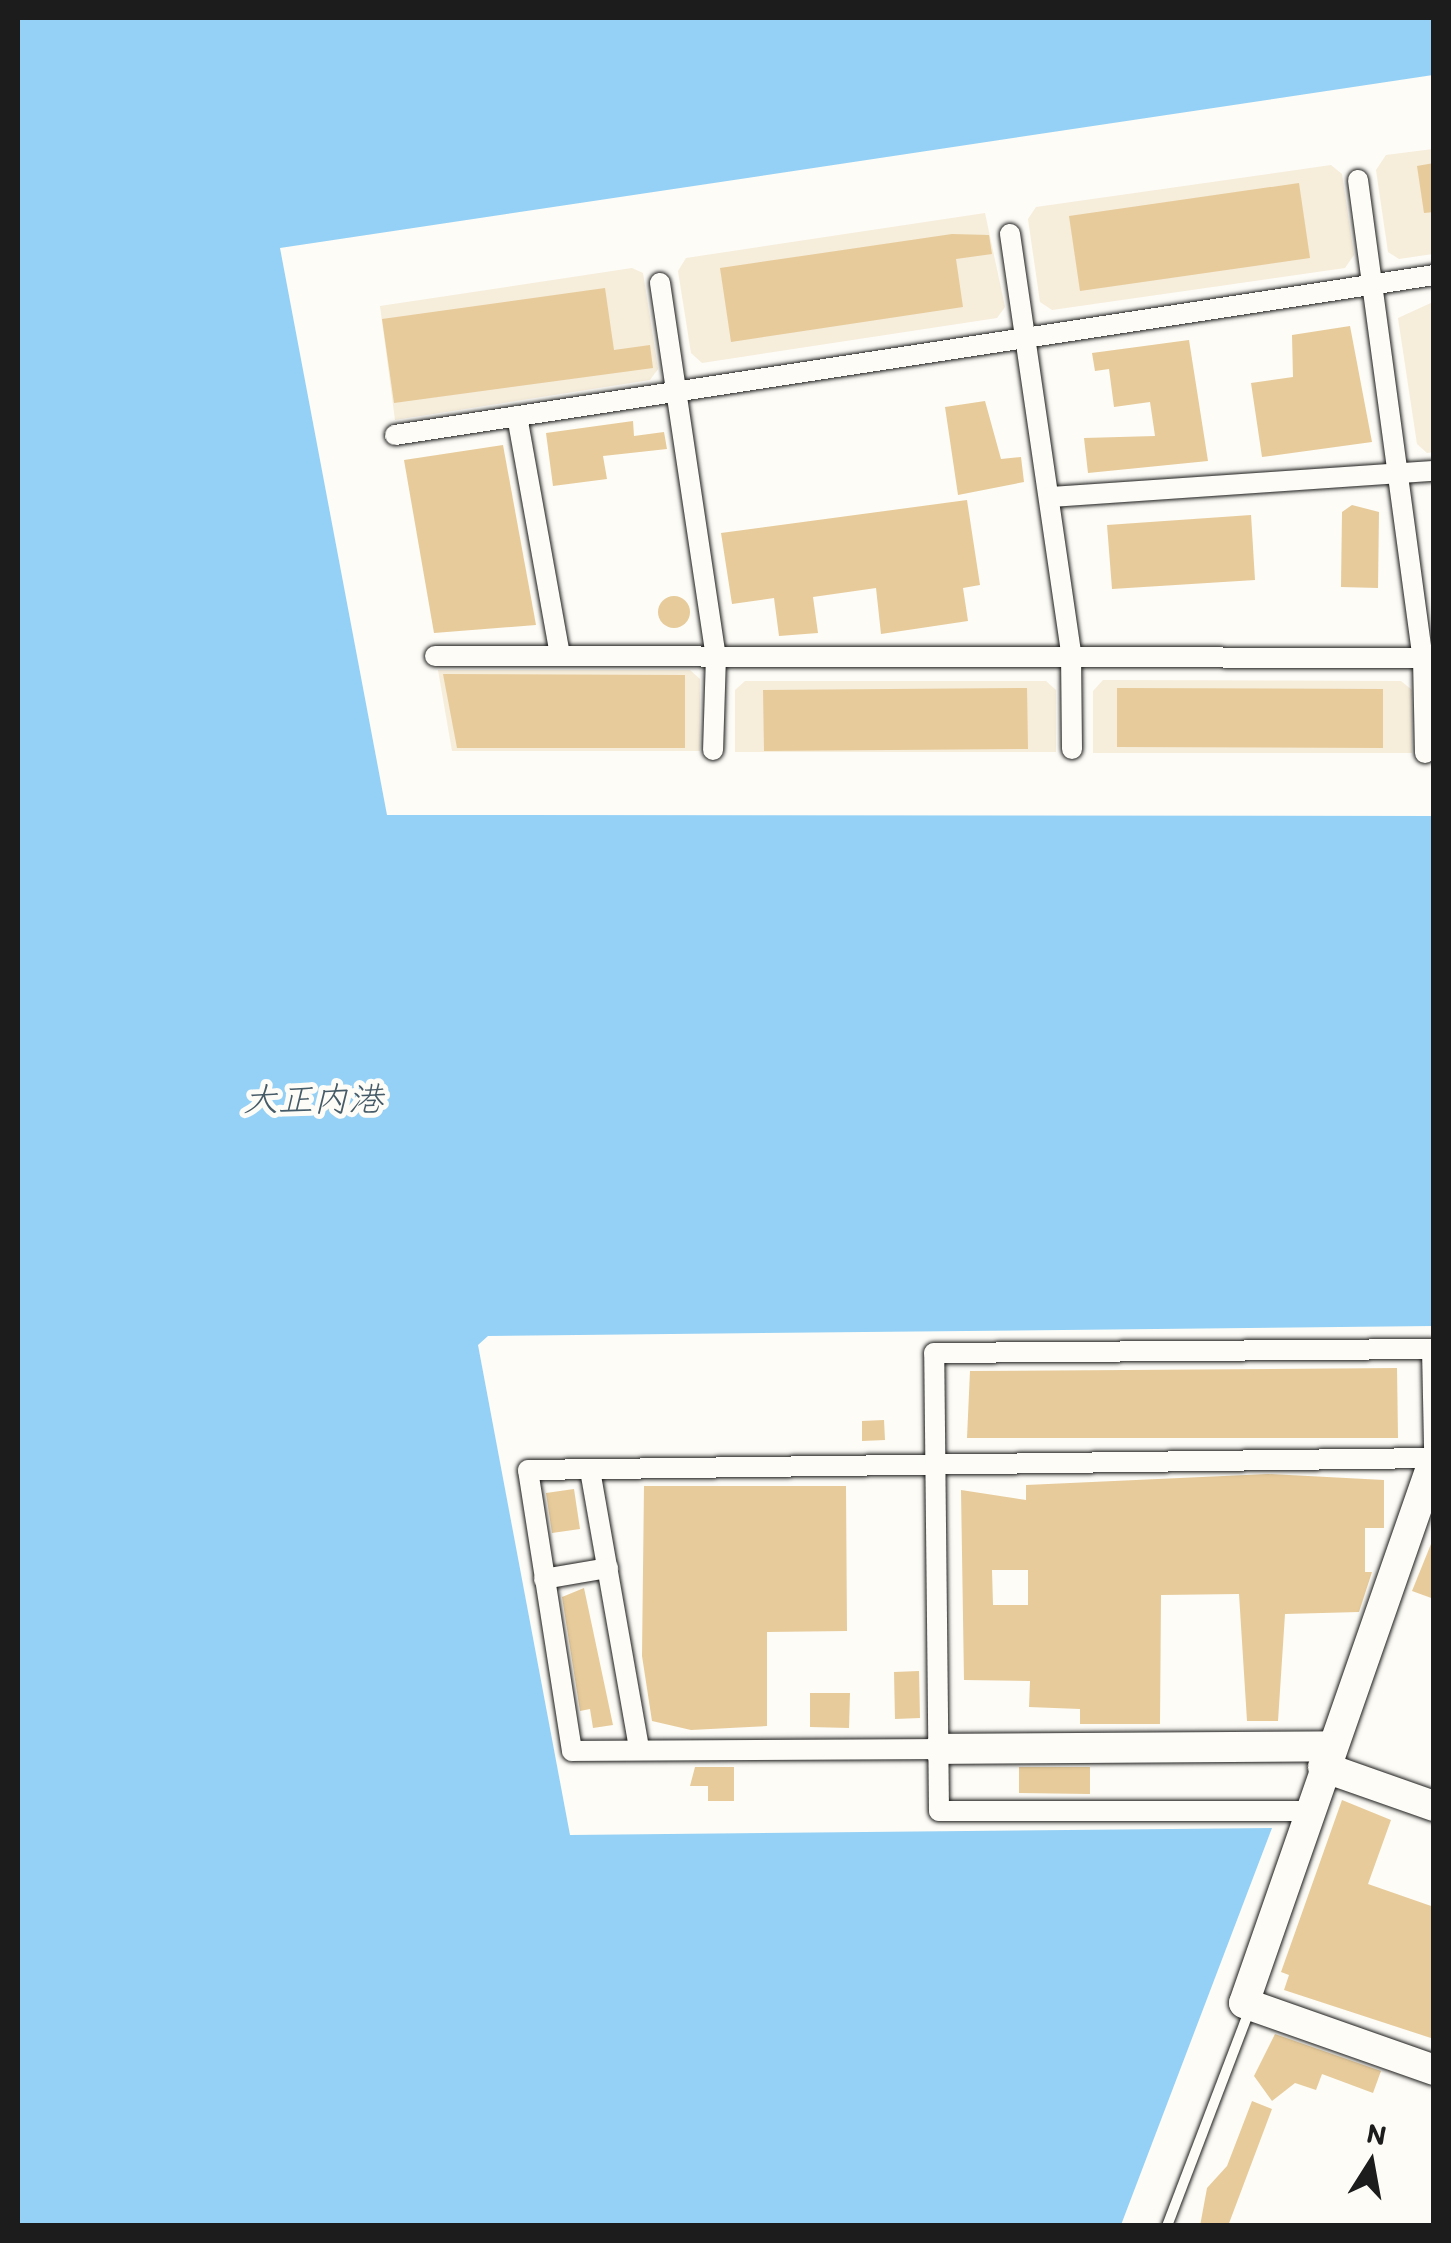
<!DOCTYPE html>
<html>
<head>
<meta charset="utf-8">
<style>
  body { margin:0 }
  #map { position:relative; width:1451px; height:2243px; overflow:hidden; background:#fdfcf7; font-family:Itim,"Klee One",sans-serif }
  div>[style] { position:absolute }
  .built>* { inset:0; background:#f6eddb }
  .water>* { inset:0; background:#95d1f6 }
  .building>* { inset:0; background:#e7cb9b }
  .round { border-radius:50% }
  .roads { filter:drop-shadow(0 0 2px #1c1c1c) drop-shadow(0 0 2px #1c1c1c) }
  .lane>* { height:10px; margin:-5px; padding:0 5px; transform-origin:5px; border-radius:5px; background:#fdfcf7 }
  .street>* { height:20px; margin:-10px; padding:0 10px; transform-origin:10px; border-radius:10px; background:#fdfcf7 }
  .secondary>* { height:30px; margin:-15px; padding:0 15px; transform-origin:15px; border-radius:15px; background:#fdfcf7 }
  span { translate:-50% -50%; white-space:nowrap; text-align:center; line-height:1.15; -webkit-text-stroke:10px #fdfcf7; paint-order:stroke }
  .water-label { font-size:35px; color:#465b68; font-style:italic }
  .frame { position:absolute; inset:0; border:20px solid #1c1c1c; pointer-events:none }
  .north { position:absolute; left:1321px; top:2113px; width:100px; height:100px; -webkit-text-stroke:8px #fdfcf7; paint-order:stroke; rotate:11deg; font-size:28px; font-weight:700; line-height:40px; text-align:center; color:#1c1c1c }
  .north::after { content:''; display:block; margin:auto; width:35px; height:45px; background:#1c1c1c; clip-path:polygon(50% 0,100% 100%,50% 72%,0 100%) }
</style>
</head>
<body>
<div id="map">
  <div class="built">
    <div style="clip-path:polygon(1433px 149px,1433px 254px,1399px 259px,1388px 252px,1376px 170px,1386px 155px)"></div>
    <div style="clip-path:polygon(1331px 165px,1342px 174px,1354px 255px,1345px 268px,1052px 310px,1040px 302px,1028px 219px,1036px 207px)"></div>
    <div style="clip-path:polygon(985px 213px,1005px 307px,997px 318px,702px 363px,691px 353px,678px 271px,686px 258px)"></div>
    <div style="clip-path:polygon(632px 268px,643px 273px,658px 369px,650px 380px,395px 420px,380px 306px)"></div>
    <div style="clip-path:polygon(1433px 302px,1434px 452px,1427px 453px,1417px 444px,1398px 318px)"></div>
    <div style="clip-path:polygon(438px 670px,690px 670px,700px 679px,700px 751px,452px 751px)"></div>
    <div style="clip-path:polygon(1103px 680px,1401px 681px,1412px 690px,1412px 753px,1093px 753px,1093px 691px)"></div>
    <div style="clip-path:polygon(745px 681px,1046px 681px,1056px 690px,1056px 752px,735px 752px,735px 690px)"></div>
  </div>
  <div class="water">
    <div style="clip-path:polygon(18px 18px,1433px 18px,1433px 75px,280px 248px,387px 815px,1433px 816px,1433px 1326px,488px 1336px,478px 1345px,570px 1835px,1272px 1828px,1121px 2225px,18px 2225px)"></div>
  </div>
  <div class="building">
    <div style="clip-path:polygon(1434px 163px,1434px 212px,1424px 213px,1417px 166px)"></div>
    <div style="clip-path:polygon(1299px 183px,1310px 258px,1080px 291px,1069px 216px)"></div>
    <div style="clip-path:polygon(952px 234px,989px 235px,992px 254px,956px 259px,963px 307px,731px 342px,720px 268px)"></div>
    <div style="clip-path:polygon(605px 288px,614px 350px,650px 345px,653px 368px,394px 403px,382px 319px)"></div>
    <div style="clip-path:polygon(1350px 326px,1372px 442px,1262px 457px,1251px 383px,1293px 377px,1292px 335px)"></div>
    <div style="clip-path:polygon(1189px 340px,1208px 461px,1088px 473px,1084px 438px,1155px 436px,1150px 402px,1114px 407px,1109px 369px,1095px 371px,1092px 353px)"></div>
    <div style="clip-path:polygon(985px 401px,1001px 459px,1021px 457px,1024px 482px,958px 495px,945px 407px)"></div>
    <div style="clip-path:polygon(633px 421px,634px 436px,664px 432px,667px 449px,603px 456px,607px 479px,553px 486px,546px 433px)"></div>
    <div style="clip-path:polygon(503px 445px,536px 625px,434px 633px,404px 460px)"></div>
    <div style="clip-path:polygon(967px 500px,980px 585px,963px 588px,968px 621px,881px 634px,876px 588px,813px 597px,818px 633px,779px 636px,774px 598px,732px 604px,721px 533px)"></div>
    <div style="clip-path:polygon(1352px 505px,1379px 512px,1378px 588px,1341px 587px,1342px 512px)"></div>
    <div style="clip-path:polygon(1251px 515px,1255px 580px,1112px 589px,1107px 525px)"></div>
    <div class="round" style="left:658px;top:596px;width:32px;height:32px"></div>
    <div style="clip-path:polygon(443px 674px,685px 675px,685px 748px,457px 748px)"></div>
    <div style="clip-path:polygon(1027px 688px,1028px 749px,764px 751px,763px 690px)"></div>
    <div style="clip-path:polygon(1117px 688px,1383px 689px,1383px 748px,1117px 747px)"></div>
    <div style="clip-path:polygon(1397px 1368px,1398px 1438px,967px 1438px,970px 1371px)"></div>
    <div style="clip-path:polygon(884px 1420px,885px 1440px,862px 1441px,862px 1421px)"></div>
    <div style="clip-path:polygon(evenodd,1268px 1474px,1384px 1480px,1384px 1528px,1365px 1528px,1365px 1572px,1372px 1572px,1359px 1612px,1285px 1614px,1278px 1721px,1247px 1721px,1239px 1594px,1161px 1595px,1160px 1724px,1080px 1724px,1080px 1709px,1029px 1707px,1030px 1681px,964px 1680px,961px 1490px,1026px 1500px,1026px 1485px,1268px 1474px,992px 1570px,1028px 1570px,1028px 1605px,993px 1605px,992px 1570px)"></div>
    <div style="clip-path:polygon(644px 1486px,846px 1486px,847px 1631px,767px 1632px,767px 1726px,691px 1730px,652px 1721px,642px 1656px)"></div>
    <div style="clip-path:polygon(574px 1489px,580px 1529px,552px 1533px,546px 1493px)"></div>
    <div style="clip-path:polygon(1433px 1539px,1434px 1539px,1434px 1599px,1412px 1591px)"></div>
    <div style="clip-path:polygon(584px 1588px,613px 1725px,593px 1728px,590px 1709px,580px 1711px,562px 1597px)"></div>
    <div style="clip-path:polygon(919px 1671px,920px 1718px,895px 1719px,894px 1672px)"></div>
    <div style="clip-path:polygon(810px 1693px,850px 1693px,849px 1728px,810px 1727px)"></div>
    <div style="clip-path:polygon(695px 1767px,734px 1767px,734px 1801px,708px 1801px,708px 1786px,690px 1786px)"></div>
    <div style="clip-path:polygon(1019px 1767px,1090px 1767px,1090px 1794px,1019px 1793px)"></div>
    <div style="clip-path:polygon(1342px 1800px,1391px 1820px,1368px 1884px,1434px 1907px,1434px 2039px,1284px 1990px,1289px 1975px,1281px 1972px)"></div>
    <div style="clip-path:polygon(1275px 2034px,1381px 2071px,1373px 2093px,1322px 2074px,1316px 2090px,1295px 2083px,1272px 2101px,1254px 2076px)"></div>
    <div style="clip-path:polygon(1252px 2101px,1272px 2109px,1228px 2226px,1200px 2226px,1207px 2188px,1227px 2166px)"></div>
  </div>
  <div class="roads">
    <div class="lane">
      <div style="left:1167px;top:2226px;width:230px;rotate:-69.1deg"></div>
    </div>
    <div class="street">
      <div style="left:1358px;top:180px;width:482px;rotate:82.3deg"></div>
      <div style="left:1423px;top:658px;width:95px;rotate:88.8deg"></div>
      <div style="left:1010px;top:234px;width:423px;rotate:81.7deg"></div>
      <div style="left:1071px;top:653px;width:96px;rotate:89.4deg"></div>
      <div style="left:660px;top:283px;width:377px;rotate:81.5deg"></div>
      <div style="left:716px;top:656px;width:94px;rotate:91.8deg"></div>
      <div style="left:517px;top:416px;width:243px;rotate:79.8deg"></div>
      <div style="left:395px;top:435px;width:1051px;rotate:-8.75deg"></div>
      <div style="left:1050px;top:497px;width:385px;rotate:-3.9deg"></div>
      <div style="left:435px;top:656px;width:999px;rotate:0.11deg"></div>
      <div style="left:1432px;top:1349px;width:99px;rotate:88.8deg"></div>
      <div style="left:590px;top:1470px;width:283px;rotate:80deg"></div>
      <div style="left:544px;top:1579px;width:65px;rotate:-9.8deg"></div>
      <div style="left:939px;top:1749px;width:367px;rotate:179.7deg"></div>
      <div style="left:572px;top:1751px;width:284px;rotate:-98.9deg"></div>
      <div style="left:528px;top:1470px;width:906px;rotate:-0.76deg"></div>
      <div style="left:1308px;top:1811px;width:369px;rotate:180deg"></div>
      <div style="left:939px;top:1811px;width:458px;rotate:-90.6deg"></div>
      <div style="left:934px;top:1353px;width:500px;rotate:-0.46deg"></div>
    </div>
    <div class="secondary">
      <div style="left:1434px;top:1459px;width:576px;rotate:109.25deg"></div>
      <div style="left:1244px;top:2003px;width:201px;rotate:19.4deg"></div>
      <div style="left:939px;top:1749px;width:392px;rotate:-0.4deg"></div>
      <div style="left:1323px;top:1767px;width:118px;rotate:19.4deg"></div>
    </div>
  </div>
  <div class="water-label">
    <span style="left:313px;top:1099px">大正内港</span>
  </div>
  <div class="frame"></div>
  <div class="north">N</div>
</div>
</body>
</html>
